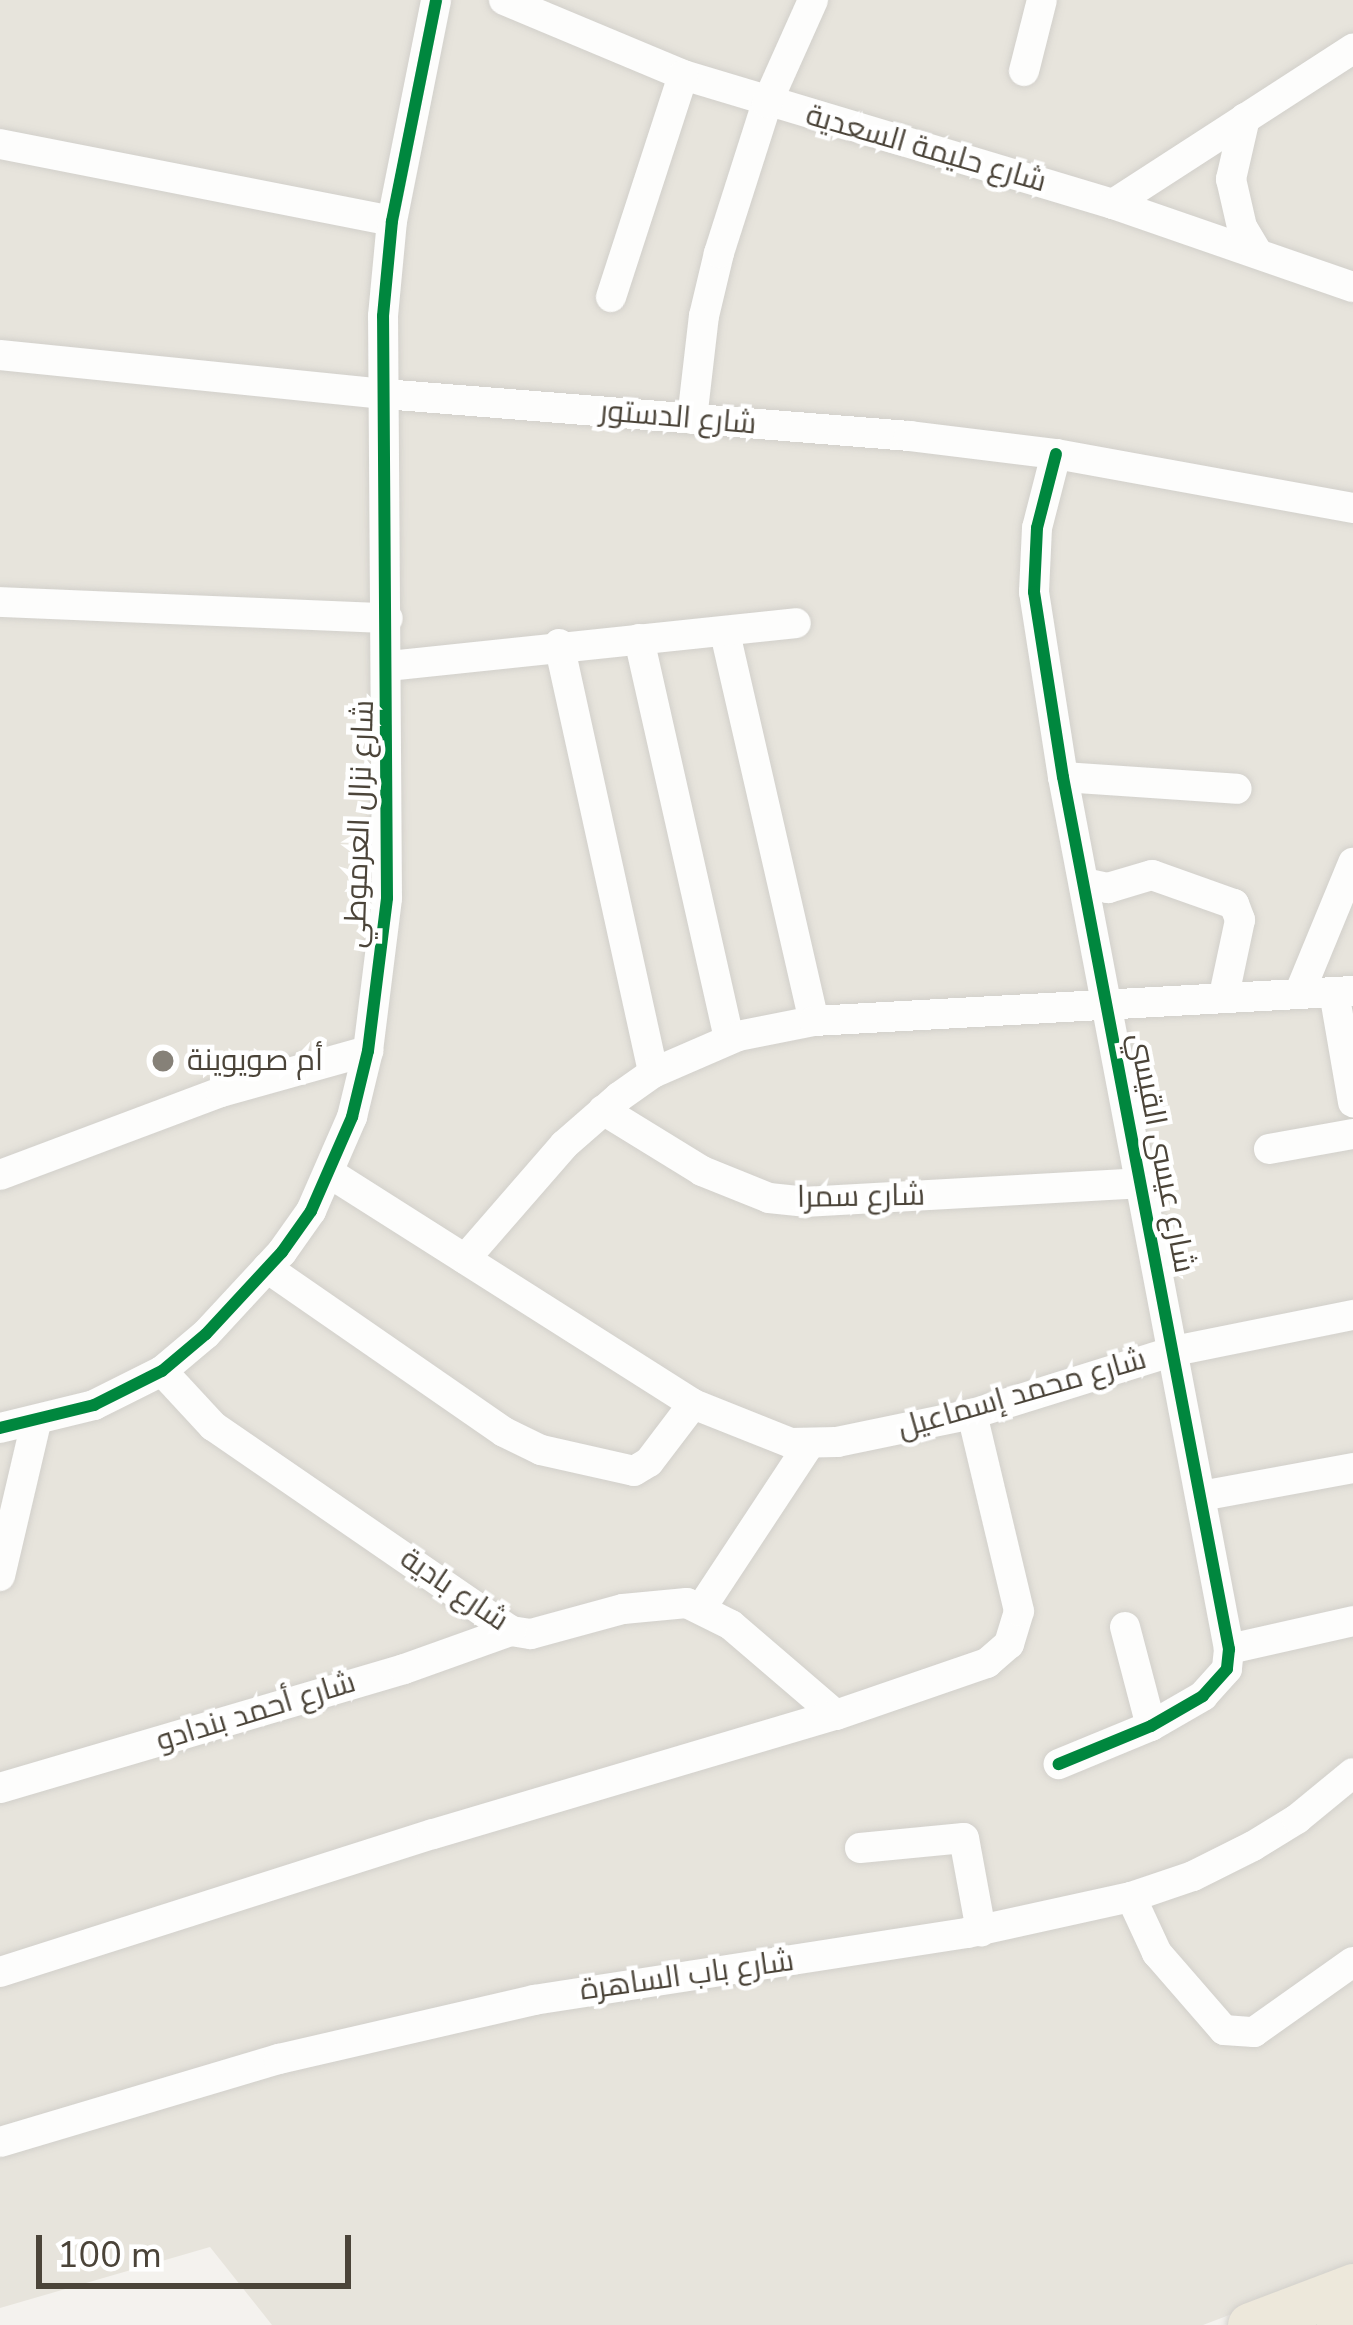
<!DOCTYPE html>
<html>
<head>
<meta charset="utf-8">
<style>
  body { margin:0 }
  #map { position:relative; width:1353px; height:2325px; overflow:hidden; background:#f4f2ee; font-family:"Nunito Sans",Cairo,sans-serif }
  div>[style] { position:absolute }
  .residential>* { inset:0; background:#e7e4dc }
  .roads { filter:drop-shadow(0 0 3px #d2d0cb) drop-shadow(0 0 3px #d2d0cb) }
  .minor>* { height:30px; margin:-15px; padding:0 15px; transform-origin:15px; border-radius:15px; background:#fdfdfc }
  .highway>* { height:45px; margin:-22.5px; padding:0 22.5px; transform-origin:22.5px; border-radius:22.5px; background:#ede8db }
  .cycleway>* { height:12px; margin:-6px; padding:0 6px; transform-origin:6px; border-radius:6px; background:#00873e }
  .dots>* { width:33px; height:33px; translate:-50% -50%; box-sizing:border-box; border:6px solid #fff; border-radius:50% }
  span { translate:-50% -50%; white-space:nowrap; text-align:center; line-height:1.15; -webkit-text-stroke:9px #fff; paint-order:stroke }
  .street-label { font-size:30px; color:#4b4439 }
  .poi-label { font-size:30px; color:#4b4439 }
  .left { translate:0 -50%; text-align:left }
  .scale { position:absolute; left:36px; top:2235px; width:315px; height:54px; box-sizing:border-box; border:6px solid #4b4439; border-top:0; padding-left:15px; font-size:36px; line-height:42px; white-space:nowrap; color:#4b4439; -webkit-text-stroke:9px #fff; paint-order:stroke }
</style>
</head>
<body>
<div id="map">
  <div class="residential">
    <div style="clip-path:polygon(0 0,1353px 0,1353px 2268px,1203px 2325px,272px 2325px,210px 2247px,0 2308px)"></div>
  </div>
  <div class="roads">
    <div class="minor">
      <div style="left:504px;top:0;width:194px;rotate:22.7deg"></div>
      <div style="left:683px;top:75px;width:449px;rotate:16.7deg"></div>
      <div style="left:1113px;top:204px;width:254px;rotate:19.1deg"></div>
      <div style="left:1024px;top:71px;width:73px;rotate:-75.8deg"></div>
      <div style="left:1245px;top:118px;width:63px;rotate:102.9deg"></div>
      <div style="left:1231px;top:179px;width:49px;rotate:77.1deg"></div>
      <div style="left:1242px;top:227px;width:29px;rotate:59deg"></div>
      <div style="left:0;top:144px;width:399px;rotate:11.1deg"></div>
      <div style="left:1113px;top:204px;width:286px;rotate:-32.9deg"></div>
      <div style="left:611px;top:297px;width:233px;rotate:-72deg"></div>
      <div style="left:0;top:355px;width:386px;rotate:5.8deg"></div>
      <div style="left:384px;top:394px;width:527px;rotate:4.57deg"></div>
      <div style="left:909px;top:436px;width:148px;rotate:7deg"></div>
      <div style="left:1056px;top:454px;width:302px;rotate:10.3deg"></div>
      <div style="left:692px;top:419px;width:104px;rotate:-83.4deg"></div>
      <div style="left:704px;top:316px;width:65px;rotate:-76.6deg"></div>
      <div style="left:719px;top:253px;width:157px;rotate:-72.3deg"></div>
      <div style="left:767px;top:103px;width:113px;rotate:-65.9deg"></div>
      <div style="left:1056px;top:454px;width:76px;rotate:104.4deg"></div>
      <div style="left:1037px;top:528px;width:64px;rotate:92.7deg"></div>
      <div style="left:1034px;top:592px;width:187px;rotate:81.1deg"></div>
      <div style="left:1063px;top:777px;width:888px;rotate:79.22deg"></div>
      <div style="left:1229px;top:1649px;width:20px;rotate:96deg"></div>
      <div style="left:1227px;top:1669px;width:36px;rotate:132deg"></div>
      <div style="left:1203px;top:1696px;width:60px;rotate:150deg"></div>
      <div style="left:1151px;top:1726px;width:100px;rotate:157.6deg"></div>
      <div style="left:0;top:602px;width:388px;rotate:2.4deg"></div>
      <div style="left:725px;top:633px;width:398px;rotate:77.1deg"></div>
      <div style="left:639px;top:639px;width:410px;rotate:77.3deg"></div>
      <div style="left:559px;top:644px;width:439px;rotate:77.6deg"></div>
      <div style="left:388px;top:666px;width:410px;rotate:-6deg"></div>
      <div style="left:1063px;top:777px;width:174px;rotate:3.9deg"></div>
      <div style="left:1084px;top:883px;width:25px;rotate:12deg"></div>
      <div style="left:1108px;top:888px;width:46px;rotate:-16.5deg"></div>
      <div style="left:1152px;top:875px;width:87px;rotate:19.5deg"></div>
      <div style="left:1234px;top:904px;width:17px;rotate:69deg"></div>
      <div style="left:1240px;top:920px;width:77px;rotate:102deg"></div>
      <div style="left:1334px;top:992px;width:112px;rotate:80.2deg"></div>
      <div style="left:1299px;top:994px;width:142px;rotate:-67.6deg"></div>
      <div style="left:603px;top:1110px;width:116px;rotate:31.6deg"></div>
      <div style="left:702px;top:1171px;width:72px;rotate:21.9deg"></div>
      <div style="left:769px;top:1198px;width:36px;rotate:6deg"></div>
      <div style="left:805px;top:1202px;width:338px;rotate:-3.2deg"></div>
      <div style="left:1269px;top:1149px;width:85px;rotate:-10.1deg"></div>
      <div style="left:331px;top:1174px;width:429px;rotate:32.4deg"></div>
      <div style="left:693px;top:1404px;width:105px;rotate:21.7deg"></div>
      <div style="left:791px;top:1443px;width:46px;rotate:-1.2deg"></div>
      <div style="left:837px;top:1442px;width:138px;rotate:-11.7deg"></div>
      <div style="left:972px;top:1414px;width:212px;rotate:-17.3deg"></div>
      <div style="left:1174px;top:1351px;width:183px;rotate:-11.4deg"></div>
      <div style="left:0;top:1175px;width:236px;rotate:-20.6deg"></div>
      <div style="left:221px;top:1092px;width:153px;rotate:-15.6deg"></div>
      <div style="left:465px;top:1259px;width:151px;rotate:-49deg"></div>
      <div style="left:564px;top:1145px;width:73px;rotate:-41.1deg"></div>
      <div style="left:619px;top:1097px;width:42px;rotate:-35.2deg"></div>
      <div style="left:653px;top:1073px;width:93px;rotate:-23.5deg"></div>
      <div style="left:738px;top:1036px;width:77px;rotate:-11.2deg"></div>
      <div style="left:814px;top:1021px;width:540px;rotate:-3.19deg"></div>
      <div style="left:267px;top:1268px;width:288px;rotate:34.7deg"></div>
      <div style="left:504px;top:1432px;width:41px;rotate:25.9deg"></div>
      <div style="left:541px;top:1450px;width:95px;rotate:12.7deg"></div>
      <div style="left:634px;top:1471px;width:17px;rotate:-31deg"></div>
      <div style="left:649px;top:1462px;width:73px;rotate:-52.8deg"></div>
      <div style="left:162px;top:1371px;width:75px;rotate:47.2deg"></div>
      <div style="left:213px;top:1426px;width:362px;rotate:34.5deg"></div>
      <div style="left:511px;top:1631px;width:20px;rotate:9deg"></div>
      <div style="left:531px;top:1634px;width:95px;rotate:-15.2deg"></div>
      <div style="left:623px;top:1609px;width:64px;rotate:-5.4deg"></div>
      <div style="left:687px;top:1603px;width:49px;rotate:26.6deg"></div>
      <div style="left:731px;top:1625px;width:138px;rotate:40.6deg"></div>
      <div style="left:0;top:1428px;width:97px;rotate:-13.7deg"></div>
      <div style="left:94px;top:1405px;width:76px;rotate:-26.6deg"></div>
      <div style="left:162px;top:1371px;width:57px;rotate:-40.1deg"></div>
      <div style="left:206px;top:1334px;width:112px;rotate:-47.2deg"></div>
      <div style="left:282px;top:1252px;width:50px;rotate:-54.7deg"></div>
      <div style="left:311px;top:1211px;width:103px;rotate:-66.4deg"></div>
      <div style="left:352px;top:1117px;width:68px;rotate:-76.4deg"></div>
      <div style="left:368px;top:1051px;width:154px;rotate:-82.9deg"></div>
      <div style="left:387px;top:898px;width:582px;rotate:-90.39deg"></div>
      <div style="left:383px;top:316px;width:95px;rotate:-84.6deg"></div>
      <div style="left:392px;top:221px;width:225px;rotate:-78.7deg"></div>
      <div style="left:1201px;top:1496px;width:155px;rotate:-10.4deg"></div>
      <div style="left:0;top:1576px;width:157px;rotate:-76.8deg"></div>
      <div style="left:702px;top:1607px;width:194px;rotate:-56.6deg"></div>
      <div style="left:1125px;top:1627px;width:102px;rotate:75.3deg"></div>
      <div style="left:1229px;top:1649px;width:127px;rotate:-12.7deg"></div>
      <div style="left:0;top:1788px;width:421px;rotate:-16.4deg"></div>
      <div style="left:404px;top:1669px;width:114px;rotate:-19.6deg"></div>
      <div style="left:860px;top:1848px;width:104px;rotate:-5.5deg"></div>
      <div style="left:964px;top:1838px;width:95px;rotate:79.6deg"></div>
      <div style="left:1131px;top:1897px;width:62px;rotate:65.1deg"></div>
      <div style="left:1157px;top:1953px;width:102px;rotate:49deg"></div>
      <div style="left:1224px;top:2030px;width:30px;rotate:4deg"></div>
      <div style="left:1254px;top:2032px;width:121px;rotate:-35.3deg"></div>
      <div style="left:0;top:1972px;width:454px;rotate:-17.7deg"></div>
      <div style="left:433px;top:1834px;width:420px;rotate:-16.5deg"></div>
      <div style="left:836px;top:1715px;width:160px;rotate:-19deg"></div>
      <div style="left:987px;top:1663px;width:29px;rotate:-41deg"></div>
      <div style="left:1009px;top:1644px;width:34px;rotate:-73deg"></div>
      <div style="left:1019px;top:1611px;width:203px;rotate:-103.4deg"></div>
      <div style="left:0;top:2142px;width:291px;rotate:-16.6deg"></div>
      <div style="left:279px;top:2059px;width:262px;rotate:-13deg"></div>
      <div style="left:534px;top:2000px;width:438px;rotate:-8.8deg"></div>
      <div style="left:967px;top:1933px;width:168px;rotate:-12.4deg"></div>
      <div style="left:1131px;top:1897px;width:65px;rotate:-18.7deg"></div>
      <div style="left:1193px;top:1876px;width:67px;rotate:-26.6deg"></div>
      <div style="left:1253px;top:1846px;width:52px;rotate:-31.5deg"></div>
      <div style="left:1297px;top:1819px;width:72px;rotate:-39.4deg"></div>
    </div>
    <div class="highway">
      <div style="left:1250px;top:2325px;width:110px;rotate:-20.7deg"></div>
      <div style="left:1339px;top:2325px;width:15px;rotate:-20deg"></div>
    </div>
  </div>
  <div class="cycleway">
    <div style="left:1056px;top:454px;width:76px;rotate:104.4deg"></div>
    <div style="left:1037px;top:528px;width:64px;rotate:92.7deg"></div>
    <div style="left:1034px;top:592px;width:187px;rotate:81.1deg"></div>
    <div style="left:1063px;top:777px;width:888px;rotate:79.22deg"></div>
    <div style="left:1229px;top:1649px;width:20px;rotate:96deg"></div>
    <div style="left:1227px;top:1669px;width:36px;rotate:132deg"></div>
    <div style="left:1203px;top:1696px;width:60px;rotate:150deg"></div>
    <div style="left:1151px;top:1726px;width:100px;rotate:157.6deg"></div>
    <div style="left:0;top:1428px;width:97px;rotate:-13.7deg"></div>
    <div style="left:94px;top:1405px;width:76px;rotate:-26.6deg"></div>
    <div style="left:162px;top:1371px;width:57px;rotate:-40.1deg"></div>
    <div style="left:206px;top:1334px;width:112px;rotate:-47.2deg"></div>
    <div style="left:282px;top:1252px;width:50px;rotate:-54.7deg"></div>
    <div style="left:311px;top:1211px;width:103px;rotate:-66.4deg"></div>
    <div style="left:352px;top:1117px;width:68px;rotate:-76.4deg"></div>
    <div style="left:368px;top:1051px;width:154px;rotate:-82.9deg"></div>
    <div style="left:387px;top:898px;width:582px;rotate:-90.39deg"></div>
    <div style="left:383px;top:316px;width:95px;rotate:-84.6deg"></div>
    <div style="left:392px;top:221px;width:225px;rotate:-78.7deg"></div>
  </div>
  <div class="dots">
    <div style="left:163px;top:1061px;background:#868178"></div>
  </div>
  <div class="street-label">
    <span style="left:926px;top:149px;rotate:16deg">شارع حليمة السعدية</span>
    <span style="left:678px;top:418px;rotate:5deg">شارع الدستور</span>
    <span style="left:360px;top:824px;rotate:-88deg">شارع نزال العرموطي</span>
    <span style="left:1161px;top:1153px;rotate:79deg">شارع عيسى القيسي</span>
    <span style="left:861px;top:1197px;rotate:-1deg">شارع سمرا</span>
    <span style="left:1022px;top:1394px;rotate:-16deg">شارع محمد إسماعيل</span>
    <span style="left:454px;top:1590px;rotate:34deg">شارع بادية</span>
    <span style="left:256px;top:1712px;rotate:-17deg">شارع أحمد بندادو</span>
    <span style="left:687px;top:1976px;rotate:-8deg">شارع باب الساهرة</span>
  </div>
  <div class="poi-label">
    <span class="left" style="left:187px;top:1061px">أم صويوينة</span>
  </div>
  <div class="scale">100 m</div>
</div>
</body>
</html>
